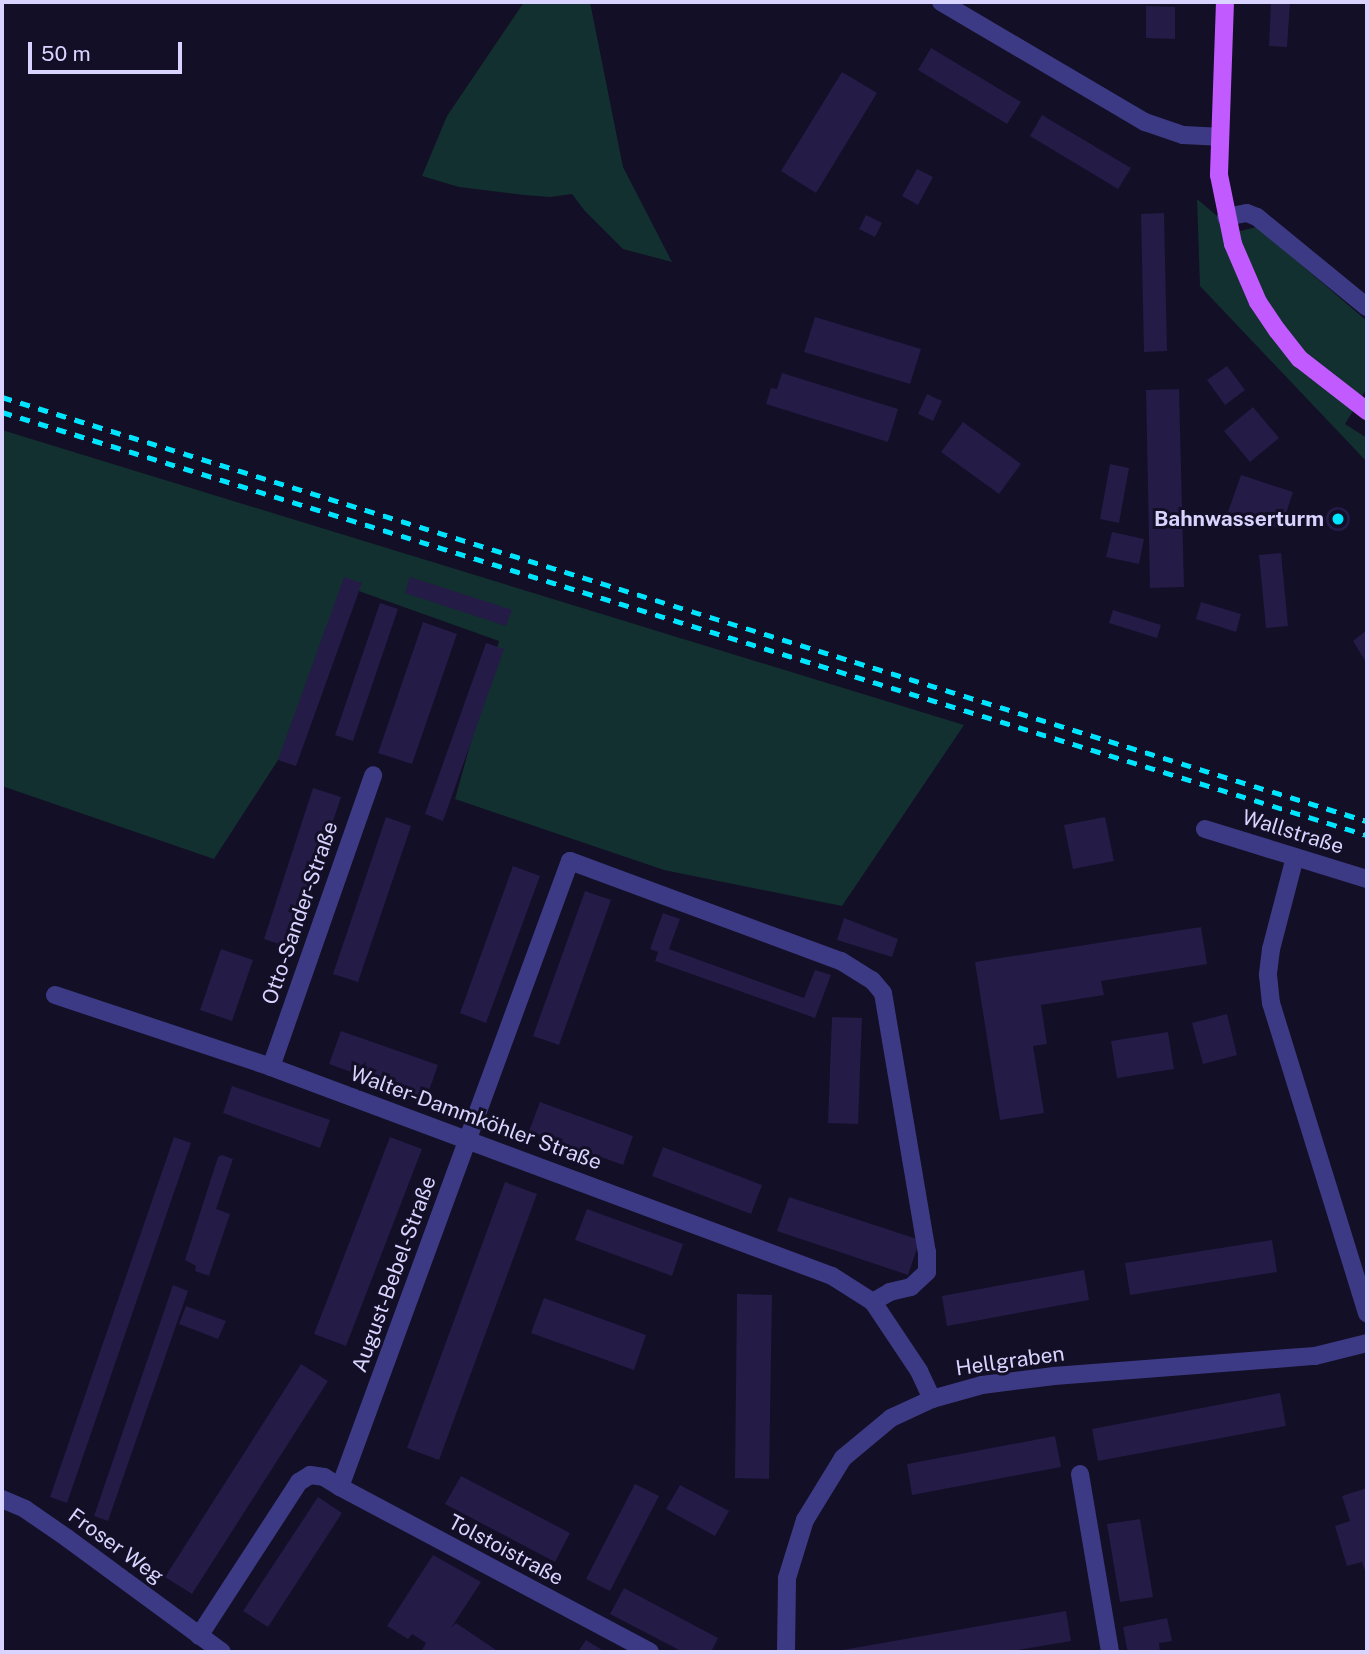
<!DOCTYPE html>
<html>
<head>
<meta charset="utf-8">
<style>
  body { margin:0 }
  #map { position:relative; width:1369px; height:1654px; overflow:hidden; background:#130f26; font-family:"Public Sans",sans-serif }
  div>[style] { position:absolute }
  .green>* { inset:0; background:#12302f }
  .building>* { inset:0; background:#241b47 }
  .round { border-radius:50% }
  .minor>* { height:18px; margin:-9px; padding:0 9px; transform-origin:9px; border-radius:9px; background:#3d3a85 }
  .major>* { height:18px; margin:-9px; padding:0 9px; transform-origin:9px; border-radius:9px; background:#c25bff }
  .rail>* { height:5px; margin-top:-2.5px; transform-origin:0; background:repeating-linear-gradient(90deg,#00e5ff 0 10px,transparent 0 19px) }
  .dots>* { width:19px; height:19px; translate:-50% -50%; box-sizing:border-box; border:4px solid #130f26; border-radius:50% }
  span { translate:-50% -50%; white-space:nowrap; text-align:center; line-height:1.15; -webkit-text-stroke:6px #130f26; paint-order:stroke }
  .poi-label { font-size:21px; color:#d9d4ff; font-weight:700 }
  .right { translate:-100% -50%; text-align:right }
  .street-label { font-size:21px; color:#d9d4ff }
  .frame { position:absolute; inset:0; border:4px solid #d9d4ff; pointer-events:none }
  .scale { position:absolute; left:28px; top:42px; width:154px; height:32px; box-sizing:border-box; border:4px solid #d9d4ff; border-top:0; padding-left:9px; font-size:21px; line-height:24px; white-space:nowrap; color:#d9d4ff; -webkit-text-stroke:5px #130f26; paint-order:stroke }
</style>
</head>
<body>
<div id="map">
  <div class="green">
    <div style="clip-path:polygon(524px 2px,590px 2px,623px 167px,672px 262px,623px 249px,584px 210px,572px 194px,550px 197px,524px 195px,459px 187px,422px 176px,447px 116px)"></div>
    <div style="clip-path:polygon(1197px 199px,1236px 232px,1257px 227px,1367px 321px,1367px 388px,1345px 424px,1367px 438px,1367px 462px,1200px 286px)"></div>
    <div style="clip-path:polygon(2px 430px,964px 725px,842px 906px,664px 870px,455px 799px,499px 641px,342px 585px,280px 757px,214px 859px,2px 786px)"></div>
  </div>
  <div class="building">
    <div style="clip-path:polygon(1271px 2px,1290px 2px,1287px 47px,1269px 46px)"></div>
    <div style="clip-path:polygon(1146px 6px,1175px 7px,1175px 39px,1146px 38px)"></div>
    <div style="clip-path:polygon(931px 48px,1021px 102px,1007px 124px,918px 70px)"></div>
    <div style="clip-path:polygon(842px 72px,877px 93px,816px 193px,781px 171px)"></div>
    <div style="clip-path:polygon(1042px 115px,1131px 168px,1118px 189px,1030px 136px)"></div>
    <div style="clip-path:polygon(917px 169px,933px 177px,918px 205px,902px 196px)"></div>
    <div style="clip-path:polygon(1164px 213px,1167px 351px,1144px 352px,1141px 214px)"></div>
    <div style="clip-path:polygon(866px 215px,882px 223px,875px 237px,859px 229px)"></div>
    <div style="clip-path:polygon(815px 317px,921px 349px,910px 384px,804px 352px)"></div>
    <div style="clip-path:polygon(1227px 366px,1245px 390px,1225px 405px,1207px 380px)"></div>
    <div style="clip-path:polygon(782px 373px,898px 409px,888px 442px,766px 404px,771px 388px,777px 389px)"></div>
    <div style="clip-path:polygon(1179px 389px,1184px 587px,1150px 588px,1146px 390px)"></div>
    <div style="clip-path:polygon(927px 394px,942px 401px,933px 421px,918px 414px)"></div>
    <div style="clip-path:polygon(1253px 407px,1279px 438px,1250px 462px,1224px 431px)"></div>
    <div style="clip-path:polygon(963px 422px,1021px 464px,999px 494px,941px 452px)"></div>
    <div style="clip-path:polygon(1110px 464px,1129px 468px,1119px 523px,1100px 519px)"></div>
    <div style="clip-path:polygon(1241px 475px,1293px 492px,1281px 529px,1228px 512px)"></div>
    <div class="round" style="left:1326px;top:507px;width:24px;height:24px"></div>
    <div style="clip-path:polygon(1112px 532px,1144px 539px,1139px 564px,1106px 557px)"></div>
    <div style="clip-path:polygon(1281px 553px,1288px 626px,1266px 628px,1259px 555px)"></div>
    <div style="clip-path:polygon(344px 577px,362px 583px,296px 766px,278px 760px)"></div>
    <div style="clip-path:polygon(410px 577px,512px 610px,506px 626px,405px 593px)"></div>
    <div style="clip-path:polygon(1201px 602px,1241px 614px,1236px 632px,1196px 619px)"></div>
    <div style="clip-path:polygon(380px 603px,398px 609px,353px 741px,335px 735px)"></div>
    <div style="clip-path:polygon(1113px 610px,1161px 625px,1157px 638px,1109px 623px)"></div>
    <div style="clip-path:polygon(423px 622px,457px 634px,412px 764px,378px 753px)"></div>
    <div style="clip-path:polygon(1367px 630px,1367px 664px,1353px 641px)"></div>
    <div style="clip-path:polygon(486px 643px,504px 649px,443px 821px,425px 814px)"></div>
    <div style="clip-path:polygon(313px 788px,341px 797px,291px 948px,264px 939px)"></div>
    <div style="clip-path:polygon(386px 817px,411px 826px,358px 982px,333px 974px)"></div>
    <div style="clip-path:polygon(1105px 817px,1114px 861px,1073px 869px,1064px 825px)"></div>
    <div style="clip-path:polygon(513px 866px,540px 876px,486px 1023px,460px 1013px)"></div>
    <div style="clip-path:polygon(585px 891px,611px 900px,559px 1045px,533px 1036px)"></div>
    <div style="clip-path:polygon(663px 913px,680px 919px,669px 949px,804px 998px,815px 970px,831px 975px,815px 1018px,655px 961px,658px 952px,650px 949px)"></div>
    <div style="clip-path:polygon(844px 918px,898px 939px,892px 957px,837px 940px)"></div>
    <div style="clip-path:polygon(1201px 927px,1207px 964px,1101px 981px,1104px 995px,1041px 1005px,1047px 1044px,1033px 1046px,1044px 1113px,1000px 1120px,975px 962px)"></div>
    <div style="clip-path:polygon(221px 949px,253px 960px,232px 1021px,200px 1010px)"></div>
    <div style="clip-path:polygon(1227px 1014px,1237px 1055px,1203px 1064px,1192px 1023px)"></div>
    <div style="clip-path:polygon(832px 1017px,862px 1018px,858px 1124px,828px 1123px)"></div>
    <div style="clip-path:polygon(341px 1031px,438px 1065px,426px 1099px,329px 1064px)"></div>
    <div style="clip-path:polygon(1168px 1032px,1174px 1069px,1117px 1078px,1111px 1041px)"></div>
    <div style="clip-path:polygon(232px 1086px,330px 1120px,320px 1148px,223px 1113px)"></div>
    <div style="clip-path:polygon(540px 1102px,633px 1136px,623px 1165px,529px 1131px)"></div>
    <div style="clip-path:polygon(174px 1137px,191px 1143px,67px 1503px,50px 1497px)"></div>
    <div style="clip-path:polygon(390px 1137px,422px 1149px,346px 1346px,314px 1334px)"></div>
    <div style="clip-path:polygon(663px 1147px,762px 1185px,751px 1214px,652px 1176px)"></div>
    <div style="clip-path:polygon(222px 1155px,233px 1159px,216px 1209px,230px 1214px,209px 1276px,195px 1271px,196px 1266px,185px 1260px,218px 1157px)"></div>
    <div style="clip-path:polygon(505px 1182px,537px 1194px,439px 1460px,407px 1448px)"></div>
    <div style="clip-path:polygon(789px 1197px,920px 1240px,908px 1275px,777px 1231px)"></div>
    <div style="clip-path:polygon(587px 1209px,683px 1244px,672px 1276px,575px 1240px)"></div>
    <div style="clip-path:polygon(1272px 1240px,1277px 1272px,1130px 1295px,1125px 1263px)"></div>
    <div style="clip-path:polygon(1084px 1270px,1089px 1300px,947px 1326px,942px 1296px)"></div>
    <div style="clip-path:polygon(173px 1285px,188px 1291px,108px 1521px,94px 1516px)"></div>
    <div style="clip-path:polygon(737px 1294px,772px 1295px,769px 1479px,735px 1478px)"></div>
    <div style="clip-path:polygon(544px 1298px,646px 1335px,634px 1370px,531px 1333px)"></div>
    <div style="clip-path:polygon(186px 1306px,226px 1321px,218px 1339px,179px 1324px)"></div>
    <div style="clip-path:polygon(301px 1364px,328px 1381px,192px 1594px,165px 1577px)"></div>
    <div style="clip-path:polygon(1280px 1393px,1286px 1426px,1098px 1461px,1092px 1429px)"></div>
    <div style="clip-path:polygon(1055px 1436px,1061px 1467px,912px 1495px,907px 1464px)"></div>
    <div style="clip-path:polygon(461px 1476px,570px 1533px,555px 1562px,445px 1504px)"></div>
    <div style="clip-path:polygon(635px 1484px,659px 1496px,610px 1591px,586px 1579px)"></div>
    <div style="clip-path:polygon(680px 1485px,729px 1511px,715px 1536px,666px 1509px)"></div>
    <div style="clip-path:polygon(1367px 1488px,1367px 1577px,1362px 1562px,1347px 1566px,1335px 1526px,1350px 1521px,1342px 1496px)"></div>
    <div style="clip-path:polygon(318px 1497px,342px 1513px,268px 1627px,243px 1611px)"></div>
    <div style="clip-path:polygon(1140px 1519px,1153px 1597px,1120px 1602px,1107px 1524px)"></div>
    <div style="clip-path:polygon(433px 1555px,481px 1582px,451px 1628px,456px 1623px,499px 1652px,426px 1652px,422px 1650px,426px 1643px,412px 1634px,408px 1639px,387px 1626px)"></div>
    <div style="clip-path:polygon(624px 1588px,718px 1638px,711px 1652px,683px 1652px,610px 1614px)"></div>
    <div style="clip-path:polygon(1066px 1611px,1071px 1641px,1006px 1652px,831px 1652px)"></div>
    <div style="clip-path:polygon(1167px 1618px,1172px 1641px,1159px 1643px,1160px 1652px,1130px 1652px,1127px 1649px,1123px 1627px)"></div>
    <div style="clip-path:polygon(586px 1640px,602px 1650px,600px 1652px,578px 1652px)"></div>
  </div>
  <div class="minor">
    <div style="left:941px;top:2px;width:237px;rotate:30.5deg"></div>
    <div style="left:1145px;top:122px;width:40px;rotate:18.9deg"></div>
    <div style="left:1183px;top:135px;width:35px;rotate:3deg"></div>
    <div style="left:1226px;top:217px;width:21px;rotate:-11deg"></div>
    <div style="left:1247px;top:213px;width:11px;rotate:22deg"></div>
    <div style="left:1257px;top:217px;width:142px;rotate:39.3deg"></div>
    <div style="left:1205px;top:829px;width:170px;rotate:17.2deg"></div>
    <div style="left:1295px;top:857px;width:95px;rotate:104.6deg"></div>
    <div style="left:1271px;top:949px;width:26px;rotate:97deg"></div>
    <div style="left:1268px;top:975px;width:28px;rotate:84deg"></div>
    <div style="left:1271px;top:1003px;width:325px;rotate:72.8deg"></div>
    <div style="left:55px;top:995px;width:228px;rotate:18.4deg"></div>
    <div style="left:271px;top:1067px;width:599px;rotate:20.43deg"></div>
    <div style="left:832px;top:1276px;width:49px;rotate:32.4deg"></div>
    <div style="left:873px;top:1302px;width:83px;rotate:56.3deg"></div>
    <div style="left:919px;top:1371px;width:31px;rotate:65deg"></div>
    <div style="left:271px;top:1067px;width:309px;rotate:-70.7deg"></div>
    <div style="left:1080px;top:1474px;width:181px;rotate:80.4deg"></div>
    <div style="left:340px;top:1487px;width:351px;rotate:28deg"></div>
    <div style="left:2px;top:1499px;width:25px;rotate:23deg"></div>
    <div style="left:25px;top:1509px;width:51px;rotate:34.6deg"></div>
    <div style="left:67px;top:1538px;width:192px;rotate:36.3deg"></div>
    <div style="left:199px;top:1636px;width:184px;rotate:-57deg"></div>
    <div style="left:299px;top:1482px;width:13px;rotate:-32deg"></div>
    <div style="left:310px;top:1475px;width:14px;rotate:8deg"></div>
    <div style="left:324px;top:1477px;width:19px;rotate:32deg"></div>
    <div style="left:340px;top:1487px;width:667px;rotate:-69.83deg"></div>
    <div style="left:570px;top:861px;width:289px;rotate:20.3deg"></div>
    <div style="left:841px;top:961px;width:36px;rotate:32deg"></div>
    <div style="left:872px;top:980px;width:17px;rotate:50deg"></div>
    <div style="left:883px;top:993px;width:263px;rotate:80.4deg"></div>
    <div style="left:927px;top:1252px;width:20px;rotate:90deg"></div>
    <div style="left:927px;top:1272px;width:22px;rotate:137deg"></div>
    <div style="left:911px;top:1287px;width:22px;rotate:167deg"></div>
    <div style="left:890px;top:1292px;width:20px;rotate:150deg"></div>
    <div style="left:786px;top:1652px;width:74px;rotate:-89.2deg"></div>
    <div style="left:787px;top:1578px;width:61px;rotate:-72.8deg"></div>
    <div style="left:805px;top:1520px;width:73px;rotate:-58.5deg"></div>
    <div style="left:843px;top:1458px;width:62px;rotate:-39.8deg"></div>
    <div style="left:891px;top:1418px;width:45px;rotate:-24.9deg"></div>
    <div style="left:932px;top:1399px;width:52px;rotate:-15.6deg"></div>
    <div style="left:982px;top:1385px;width:73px;rotate:-7.1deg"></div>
    <div style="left:1054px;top:1376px;width:262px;rotate:-4.4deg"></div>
    <div style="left:1315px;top:1356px;width:54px;rotate:-14deg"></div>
  </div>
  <div class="major">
    <div style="left:1225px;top:2px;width:173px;rotate:92deg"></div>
    <div style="left:1219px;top:175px;width:70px;rotate:78.5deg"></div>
    <div style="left:1233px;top:244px;width:63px;rotate:66.7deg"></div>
    <div style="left:1258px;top:302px;width:34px;rotate:56deg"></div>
    <div style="left:1277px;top:330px;width:37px;rotate:52deg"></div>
    <div style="left:1300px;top:359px;width:85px;rotate:37.8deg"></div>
  </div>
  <div class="rail">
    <div style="left:2px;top:397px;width:1429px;rotate:17.26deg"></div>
    <div style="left:2px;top:412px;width:1429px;rotate:17.22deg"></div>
  </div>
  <div class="dots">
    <div style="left:1338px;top:519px;background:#00e5ff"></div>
  </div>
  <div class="poi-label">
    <span class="right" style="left:1324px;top:519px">Bahnwasserturm</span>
  </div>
  <div class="street-label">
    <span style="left:1293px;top:832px;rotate:17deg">Wallstraße</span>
    <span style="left:300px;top:913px;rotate:-71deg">Otto-Sander-Straße</span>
    <span style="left:476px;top:1118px;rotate:20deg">Walter-Dammköhler Straße</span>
    <span style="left:394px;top:1274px;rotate:-70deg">August-Bebel-Straße</span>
    <span style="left:1010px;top:1361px;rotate:-8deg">Hellgraben</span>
    <span style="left:116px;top:1546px;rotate:36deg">Froser Weg</span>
    <span style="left:506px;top:1550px;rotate:28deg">Tolstoistraße</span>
  </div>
  <div class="frame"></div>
  <div class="scale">50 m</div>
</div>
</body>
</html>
